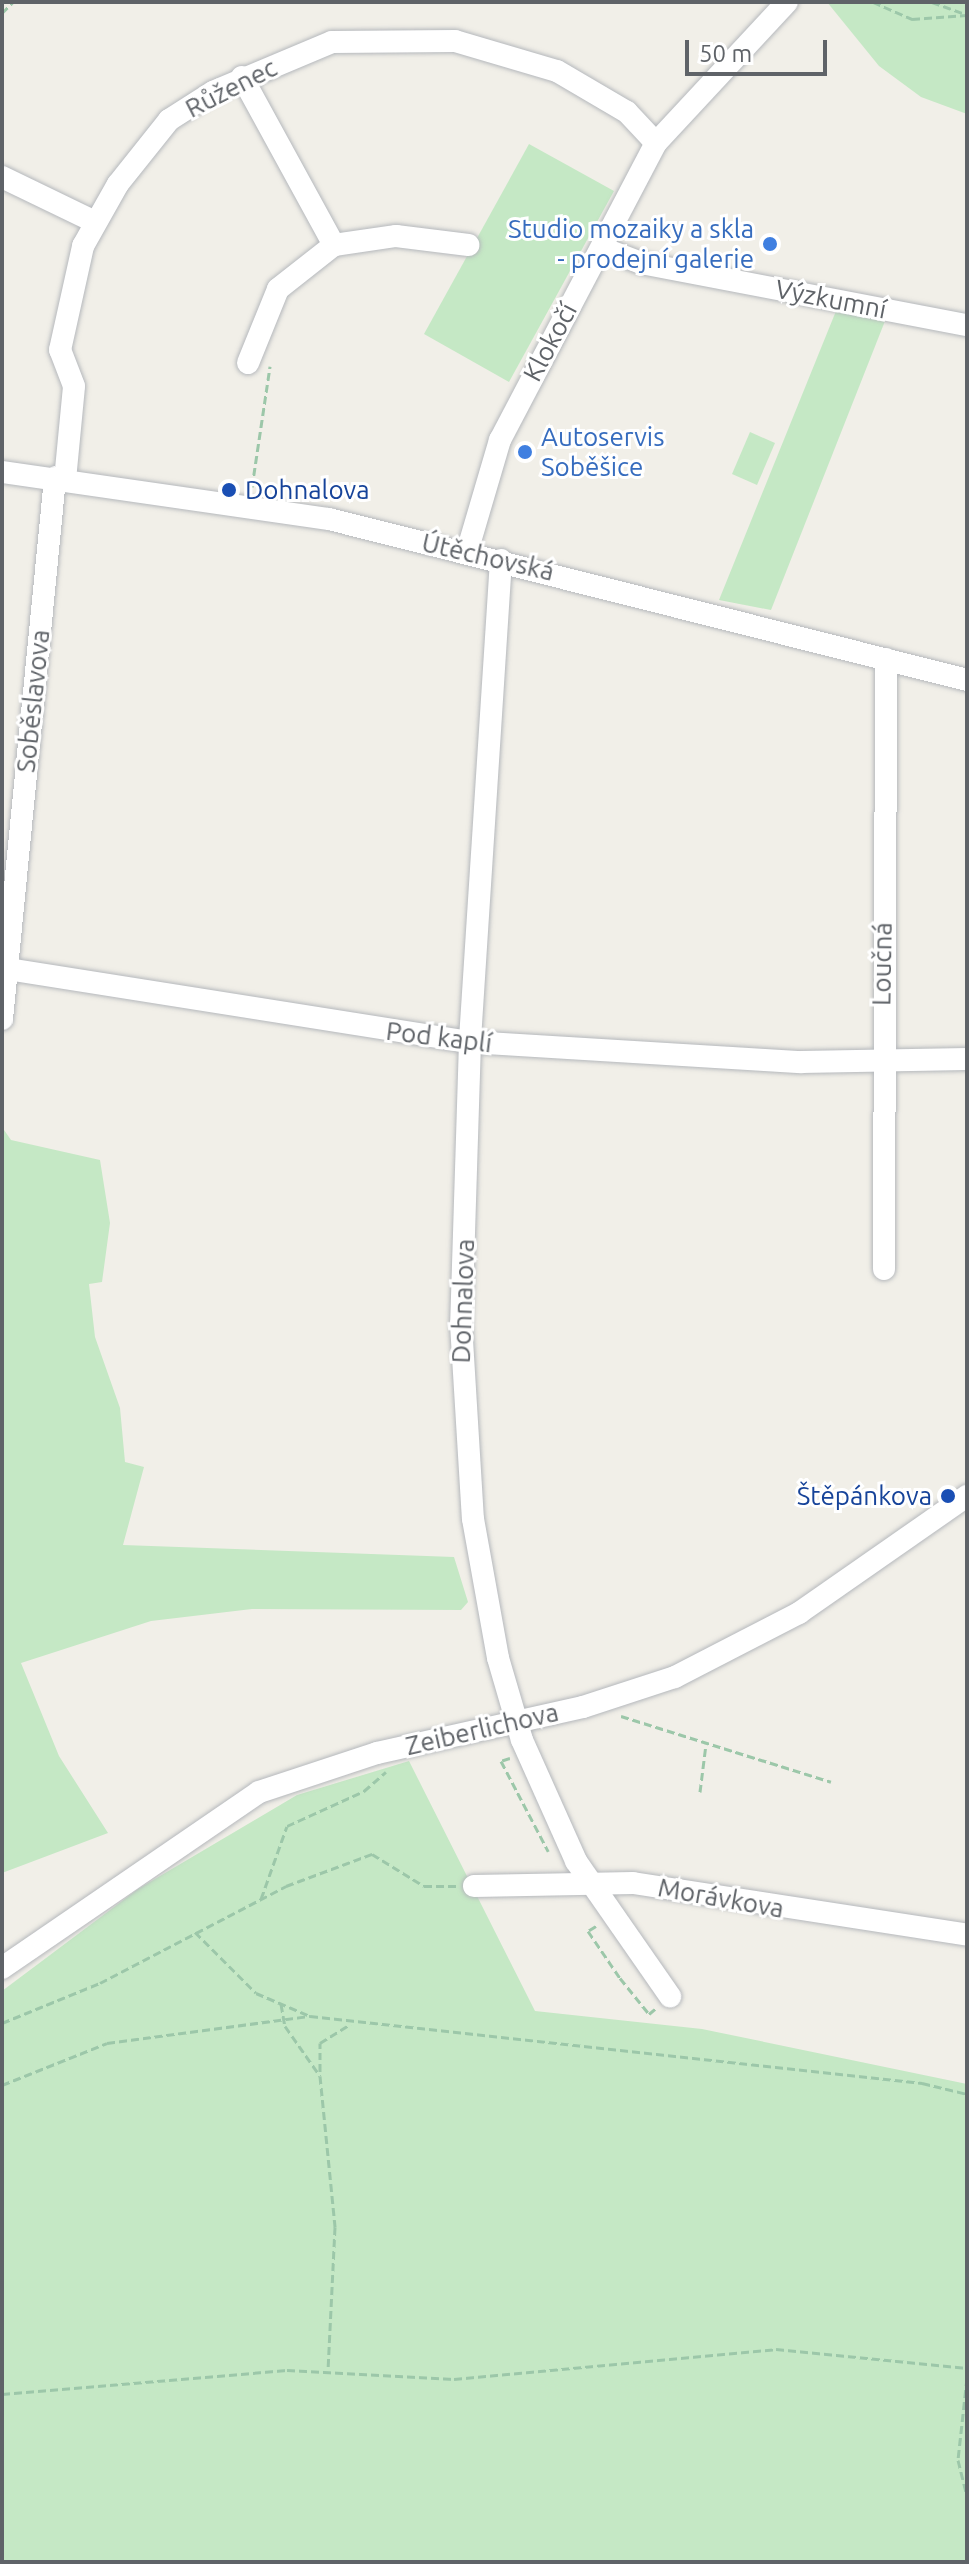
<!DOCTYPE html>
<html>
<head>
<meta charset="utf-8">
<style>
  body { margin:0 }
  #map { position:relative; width:969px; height:2564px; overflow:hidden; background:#f1efe8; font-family:Ubuntu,sans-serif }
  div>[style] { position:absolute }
  .green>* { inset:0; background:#c5e8c5 }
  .path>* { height:3px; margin-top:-1.5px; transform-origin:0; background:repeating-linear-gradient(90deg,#9cc7a9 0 8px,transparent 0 12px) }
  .roads { filter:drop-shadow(0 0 2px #b5b8bc) drop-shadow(0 0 2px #b5b8bc) }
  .minor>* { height:22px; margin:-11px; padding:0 11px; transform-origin:11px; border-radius:11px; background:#fff }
  .dots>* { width:22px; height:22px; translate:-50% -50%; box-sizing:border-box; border:4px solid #fff; border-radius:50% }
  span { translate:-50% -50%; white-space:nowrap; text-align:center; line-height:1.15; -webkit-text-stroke:6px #fff; paint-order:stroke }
  .street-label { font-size:26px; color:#5f6368 }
  .shop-label { font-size:26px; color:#366cbe }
  .right { translate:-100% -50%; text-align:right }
  .left { translate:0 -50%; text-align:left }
  .transit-label { font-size:26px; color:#164399 }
  .frame { position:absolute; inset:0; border:4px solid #5f6368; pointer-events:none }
  .scale { position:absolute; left:685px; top:40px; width:142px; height:36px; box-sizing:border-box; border:4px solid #5f6368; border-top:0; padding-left:10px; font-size:24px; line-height:28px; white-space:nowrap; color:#5f6368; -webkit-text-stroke:6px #fff; paint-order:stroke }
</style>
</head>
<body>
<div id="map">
  <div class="green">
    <div style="clip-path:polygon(827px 2px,967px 2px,967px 114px,921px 97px,879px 66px)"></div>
    <div style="clip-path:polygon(529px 144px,614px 191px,509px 382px,424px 334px)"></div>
    <div style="clip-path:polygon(836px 311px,885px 321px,771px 610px,719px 600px)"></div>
    <div style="clip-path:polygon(750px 432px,775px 443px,757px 485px,732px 474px)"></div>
    <div style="clip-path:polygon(2px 1127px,11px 1140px,100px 1160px,110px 1223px,102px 1282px,89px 1284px,95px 1337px,120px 1408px,125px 1462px,144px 1467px,123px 1545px,454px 1557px,468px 1602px,461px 1610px,252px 1609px,151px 1621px,21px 1663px,59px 1756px,108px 1833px,2px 1873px)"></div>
    <div style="clip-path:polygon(409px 1761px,535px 2011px,702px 2029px,967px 2084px,967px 2562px,2px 2562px,2px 1991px,138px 1889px,297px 1795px)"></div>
  </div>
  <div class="path">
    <div style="left:873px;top:2px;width:43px;rotate:23.6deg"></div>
    <div style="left:912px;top:19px;width:55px;rotate:-4.2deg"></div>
    <div style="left:932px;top:2px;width:32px;rotate:20deg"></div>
    <div style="left:2px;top:13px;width:16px;rotate:-45deg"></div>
    <div style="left:252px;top:487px;width:122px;rotate:-81.5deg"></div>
    <div style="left:621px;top:1716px;width:220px;rotate:17.4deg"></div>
    <div style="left:510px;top:1758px;width:9px;rotate:162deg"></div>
    <div style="left:501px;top:1761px;width:102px;rotate:62.4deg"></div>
    <div style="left:700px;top:1792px;width:48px;rotate:-82.9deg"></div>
    <div style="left:261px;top:1899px;width:77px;rotate:-70.4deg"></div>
    <div style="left:287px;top:1826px;width:85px;rotate:-24.4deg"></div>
    <div style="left:364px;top:1791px;width:29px;rotate:-41deg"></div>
    <div style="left:596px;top:1926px;width:9px;rotate:148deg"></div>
    <div style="left:588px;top:1931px;width:57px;rotate:55.8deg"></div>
    <div style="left:620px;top:1978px;width:46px;rotate:51.1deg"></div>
    <div style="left:649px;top:2014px;width:8px;rotate:-40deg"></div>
    <div style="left:195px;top:1932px;width:86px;rotate:45deg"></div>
    <div style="left:256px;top:1993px;width:59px;rotate:23.1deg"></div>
    <div style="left:310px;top:2016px;width:616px;rotate:6.25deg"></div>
    <div style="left:922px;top:2083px;width:46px;rotate:13.7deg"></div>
    <div style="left:281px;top:2004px;width:22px;rotate:80deg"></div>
    <div style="left:285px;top:2026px;width:61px;rotate:55deg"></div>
    <div style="left:320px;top:2076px;width:152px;rotate:84.3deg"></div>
    <div style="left:335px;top:2227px;width:143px;rotate:92.8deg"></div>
    <div style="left:2px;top:2023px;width:106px;rotate:-22.2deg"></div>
    <div style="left:100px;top:1983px;width:210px;rotate:-27.5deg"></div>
    <div style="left:286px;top:1886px;width:92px;rotate:-20.4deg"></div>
    <div style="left:372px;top:1854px;width:61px;rotate:31.6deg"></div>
    <div style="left:424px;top:1886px;width:32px"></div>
    <div style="left:320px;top:2072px;width:29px;rotate:-90deg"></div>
    <div style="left:320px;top:2043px;width:36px;rotate:-32deg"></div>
    <div style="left:2px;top:2085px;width:113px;rotate:-21.8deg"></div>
    <div style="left:107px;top:2043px;width:205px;rotate:-7.6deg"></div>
    <div style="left:967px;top:2378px;width:82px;rotate:96.3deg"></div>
    <div style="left:958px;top:2460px;width:37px;rotate:76deg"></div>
    <div style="left:2px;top:2394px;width:286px;rotate:-4.8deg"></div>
    <div style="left:287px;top:2370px;width:167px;rotate:3.1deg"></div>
    <div style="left:454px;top:2379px;width:323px;rotate:-5.3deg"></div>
    <div style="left:776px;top:2349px;width:192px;rotate:5.7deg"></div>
  </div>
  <div class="roads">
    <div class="minor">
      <div style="left:242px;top:77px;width:192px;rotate:61.3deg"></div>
      <div style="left:2px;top:177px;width:103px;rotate:25.8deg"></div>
      <div style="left:602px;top:248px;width:42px;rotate:21deg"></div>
      <div style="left:641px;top:263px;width:332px;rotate:10.8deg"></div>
      <div style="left:248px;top:363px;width:80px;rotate:-67.9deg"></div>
      <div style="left:278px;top:289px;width:71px;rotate:-38.2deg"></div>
      <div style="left:334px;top:245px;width:63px;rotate:-8.3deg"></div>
      <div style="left:396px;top:236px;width:73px;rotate:7.1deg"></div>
      <div style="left:2px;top:472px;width:330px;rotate:8.2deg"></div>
      <div style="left:329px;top:519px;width:658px;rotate:14.16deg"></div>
      <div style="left:65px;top:480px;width:94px;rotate:-84.5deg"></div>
      <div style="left:74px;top:386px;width:39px;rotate:-111deg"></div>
      <div style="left:60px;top:350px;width:107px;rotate:-77.5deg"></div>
      <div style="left:83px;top:246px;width:71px;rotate:-60.6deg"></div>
      <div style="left:118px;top:184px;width:82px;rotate:-51.4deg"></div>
      <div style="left:169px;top:120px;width:52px;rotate:-32.5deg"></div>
      <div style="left:213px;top:92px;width:129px;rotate:-22.8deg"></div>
      <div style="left:332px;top:42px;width:123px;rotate:-0.5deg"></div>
      <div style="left:455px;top:41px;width:106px;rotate:16.4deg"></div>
      <div style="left:557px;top:71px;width:81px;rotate:30.4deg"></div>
      <div style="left:627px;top:112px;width:42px;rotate:46.9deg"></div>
      <div style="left:467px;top:552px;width:117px;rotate:-73.6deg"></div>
      <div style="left:500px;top:440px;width:335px;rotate:-62.3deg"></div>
      <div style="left:656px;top:143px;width:192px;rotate:-47.1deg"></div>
      <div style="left:501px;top:560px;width:483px;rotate:93.7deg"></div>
      <div style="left:470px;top:1042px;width:282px;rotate:91.8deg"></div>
      <div style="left:461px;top:1324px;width:195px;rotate:86.5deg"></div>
      <div style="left:473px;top:1519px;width:141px;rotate:79.8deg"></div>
      <div style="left:498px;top:1658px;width:85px;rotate:73.7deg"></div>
      <div style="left:522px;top:1740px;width:133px;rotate:65.9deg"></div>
      <div style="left:576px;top:1861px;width:165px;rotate:55.2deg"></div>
      <div style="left:2px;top:968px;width:474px;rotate:9deg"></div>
      <div style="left:470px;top:1042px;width:332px;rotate:3.5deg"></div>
      <div style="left:801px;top:1062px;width:166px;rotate:-1deg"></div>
      <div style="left:2px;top:1019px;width:544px;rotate:-84.4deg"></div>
      <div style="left:884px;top:1269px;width:610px;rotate:-89.81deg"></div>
      <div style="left:474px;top:1886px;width:159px;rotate:-1.1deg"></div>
      <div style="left:633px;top:1883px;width:338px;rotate:8.8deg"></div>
      <div style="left:2px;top:1968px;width:311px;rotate:-34.4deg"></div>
      <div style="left:259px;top:1792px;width:124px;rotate:-18.3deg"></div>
      <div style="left:377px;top:1753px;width:211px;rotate:-12.6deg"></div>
      <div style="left:583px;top:1707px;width:97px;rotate:-18.1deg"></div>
      <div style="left:675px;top:1677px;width:140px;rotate:-27.3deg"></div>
      <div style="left:799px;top:1613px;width:205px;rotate:-34.9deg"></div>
    </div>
  </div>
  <div class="dots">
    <div style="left:770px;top:244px;background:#3f7fe0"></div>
    <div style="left:525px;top:452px;background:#3f7fe0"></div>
    <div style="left:229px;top:490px;background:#1a4fb4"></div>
    <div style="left:948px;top:1496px;background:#1a4fb4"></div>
  </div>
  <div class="street-label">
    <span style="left:231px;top:88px;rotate:-27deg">Růženec</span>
    <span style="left:831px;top:299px;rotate:11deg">Výzkumní</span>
    <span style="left:550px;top:342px;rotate:-62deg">Klokočí</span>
    <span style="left:488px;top:557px;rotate:13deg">Útěchovská</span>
    <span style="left:33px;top:701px;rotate:-84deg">Soběslavova</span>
    <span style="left:882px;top:964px;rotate:-89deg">Loučná</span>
    <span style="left:439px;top:1037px;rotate:7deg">Pod kaplí</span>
    <span style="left:463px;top:1301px;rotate:-88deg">Dohnalova</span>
    <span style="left:482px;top:1729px;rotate:-13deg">Zeiberlichova</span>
    <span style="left:721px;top:1898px;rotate:10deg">Morávkova</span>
  </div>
  <div class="shop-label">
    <span class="right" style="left:754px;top:244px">Studio mozaiky a skla<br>- prodejní galerie</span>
    <span class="left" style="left:541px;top:452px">Autoservis<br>Soběšice</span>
  </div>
  <div class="transit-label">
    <span class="left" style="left:245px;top:490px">Dohnalova</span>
    <span class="right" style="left:932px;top:1496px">Štěpánkova</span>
  </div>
  <div class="frame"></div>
  <div class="scale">50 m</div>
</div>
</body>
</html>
